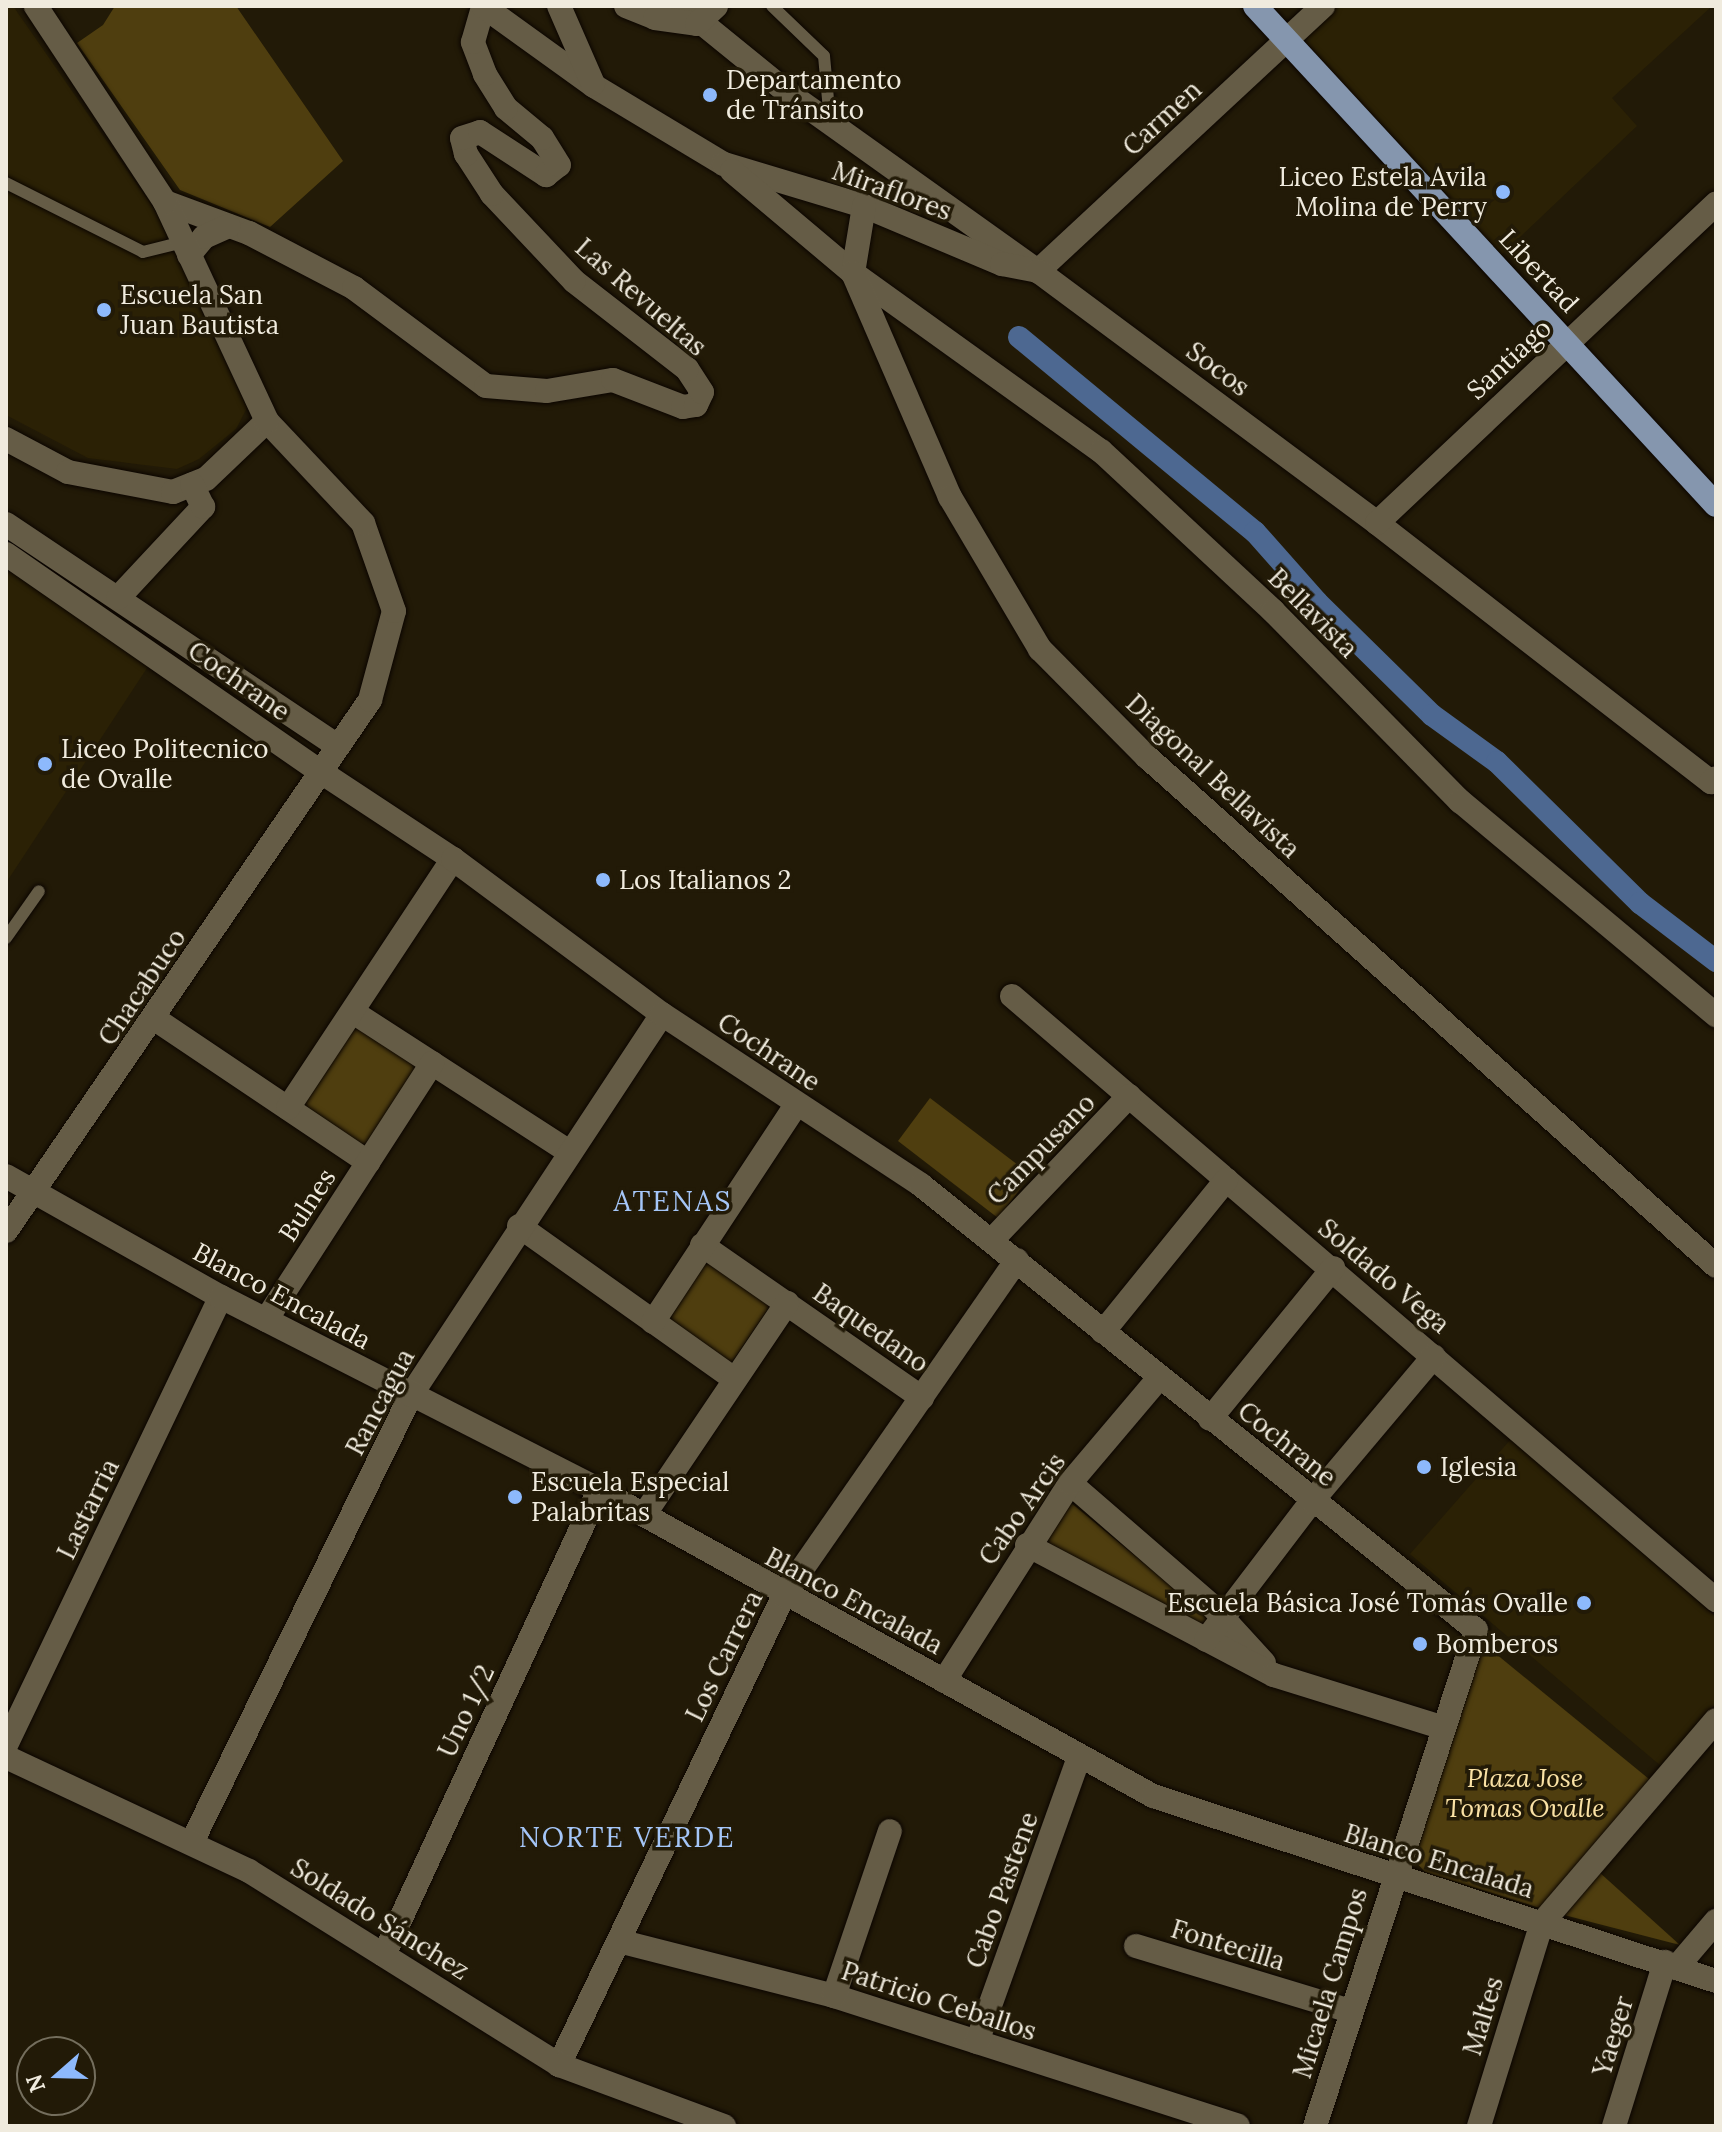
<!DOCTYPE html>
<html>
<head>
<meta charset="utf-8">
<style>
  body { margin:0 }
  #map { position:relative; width:1722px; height:2132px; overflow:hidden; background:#221a07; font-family:Lora,serif }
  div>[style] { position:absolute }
  .built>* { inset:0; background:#2b2105 }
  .green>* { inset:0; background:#4f3e0f }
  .canal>* { height:22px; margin:-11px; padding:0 11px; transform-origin:11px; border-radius:11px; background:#4d6891 }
  .roads { filter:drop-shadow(0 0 2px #0b0500) drop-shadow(0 0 2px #0b0500) }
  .lane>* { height:12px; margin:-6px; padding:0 6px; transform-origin:6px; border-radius:6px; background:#655c46 }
  .street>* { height:24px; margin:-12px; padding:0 12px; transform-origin:12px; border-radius:12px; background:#655c46 }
  .secondary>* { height:24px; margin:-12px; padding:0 12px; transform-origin:12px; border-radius:12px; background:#655c46 }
  .primary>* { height:24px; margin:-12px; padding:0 12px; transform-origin:12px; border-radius:12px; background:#8596ae }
  .dots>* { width:22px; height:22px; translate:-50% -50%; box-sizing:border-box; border:4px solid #221a07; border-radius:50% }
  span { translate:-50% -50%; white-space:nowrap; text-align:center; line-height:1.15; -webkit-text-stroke:7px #221a07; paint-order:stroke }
  .poi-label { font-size:26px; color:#f0ebde }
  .left { translate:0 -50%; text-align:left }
  .right { translate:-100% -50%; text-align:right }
  .street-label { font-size:26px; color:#f0ebde }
  .park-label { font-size:26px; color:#fbe2a5; font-style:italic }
  .neighbourhood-label { font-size:28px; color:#a5c6f8; letter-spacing:2px }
  .frame { position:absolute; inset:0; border:8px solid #f0ebde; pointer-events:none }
  .north { position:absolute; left:16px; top:2036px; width:80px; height:80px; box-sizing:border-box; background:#221a07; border:2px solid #746e5d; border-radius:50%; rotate:250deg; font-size:22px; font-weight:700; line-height:32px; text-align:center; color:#f0ebde }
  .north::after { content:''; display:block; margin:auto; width:28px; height:36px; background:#8db9fc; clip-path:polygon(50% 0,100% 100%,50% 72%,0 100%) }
</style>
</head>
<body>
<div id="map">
  <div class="built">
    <div style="clip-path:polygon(6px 6px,13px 6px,156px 212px,247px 408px,236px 429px,199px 459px,177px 469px,88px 458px,6px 415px)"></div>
    <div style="clip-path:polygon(1338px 6px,1712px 6px,1612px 98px,1637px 126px,1499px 257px,1299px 42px)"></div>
    <div style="clip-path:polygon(6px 569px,149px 665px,6px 883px)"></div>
    <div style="clip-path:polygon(1511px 1439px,1716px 1617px,1716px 1704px,1661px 1766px,1410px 1554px)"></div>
  </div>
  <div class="green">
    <div style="clip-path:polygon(115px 6px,236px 6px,343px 161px,270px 227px,180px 190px,77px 43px,103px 25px)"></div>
    <div style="clip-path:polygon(358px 1020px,420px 1063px,362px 1149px,299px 1106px)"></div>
    <div style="clip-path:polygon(930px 1098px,1031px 1175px,998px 1218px,898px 1141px)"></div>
    <div style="clip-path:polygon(707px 1254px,774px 1300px,730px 1365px,663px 1319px)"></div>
    <div style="clip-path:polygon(1070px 1502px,1209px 1617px,1204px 1631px,1044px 1542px)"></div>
    <div style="clip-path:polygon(1479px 1640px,1649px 1779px,1546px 1910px,1425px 1872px,1412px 1858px)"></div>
    <div style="clip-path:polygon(1599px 1872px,1680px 1945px,1560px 1914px)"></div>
  </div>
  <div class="canal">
    <div style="left:1019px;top:337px;width:306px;rotate:39.6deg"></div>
    <div style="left:1255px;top:532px;width:94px;rotate:48.5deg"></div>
    <div style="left:1317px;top:602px;width:161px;rotate:44.5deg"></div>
    <div style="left:1432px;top:715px;width:80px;rotate:35.9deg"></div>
    <div style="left:1497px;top:762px;width:201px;rotate:44.6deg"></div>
    <div style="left:1640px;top:903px;width:96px;rotate:37.3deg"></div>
  </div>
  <div class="roads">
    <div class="lane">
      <div style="left:772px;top:6px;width:72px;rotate:43.9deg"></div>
      <div style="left:824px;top:56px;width:65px;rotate:84.7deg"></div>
      <div style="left:6px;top:183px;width:153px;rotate:26.7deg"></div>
      <div style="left:143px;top:252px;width:41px;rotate:-14deg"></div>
      <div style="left:6px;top:938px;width:57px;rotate:-54.9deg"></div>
    </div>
    <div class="street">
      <div style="left:681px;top:6px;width:138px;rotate:39.1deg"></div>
      <div style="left:788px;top:93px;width:307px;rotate:35.5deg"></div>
      <div style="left:1038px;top:271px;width:389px;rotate:-42.9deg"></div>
      <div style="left:165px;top:202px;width:90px;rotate:20.3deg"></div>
      <div style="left:249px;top:233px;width:119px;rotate:27.6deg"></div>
      <div style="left:354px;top:288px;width:164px;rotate:36.6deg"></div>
      <div style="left:486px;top:386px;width:61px;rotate:4.7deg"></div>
      <div style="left:547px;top:391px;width:67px;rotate:-9.5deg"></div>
      <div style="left:613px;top:380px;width:75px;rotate:21.1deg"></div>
      <div style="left:683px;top:407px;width:13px;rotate:-9deg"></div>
      <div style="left:696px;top:405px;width:14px;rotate:-65deg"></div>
      <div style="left:702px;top:392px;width:27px;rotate:-123deg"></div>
      <div style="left:687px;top:369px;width:143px;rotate:-142.1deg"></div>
      <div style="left:574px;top:281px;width:120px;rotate:-133.3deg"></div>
      <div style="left:492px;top:194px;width:48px;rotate:-123deg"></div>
      <div style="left:466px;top:154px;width:16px;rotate:-104deg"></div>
      <div style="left:462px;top:138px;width:19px;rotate:-18deg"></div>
      <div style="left:480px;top:132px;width:79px;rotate:33.1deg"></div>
      <div style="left:546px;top:175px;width:16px;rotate:-38deg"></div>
      <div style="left:559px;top:165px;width:32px;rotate:-122deg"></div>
      <div style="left:542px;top:138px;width:47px;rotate:-140.2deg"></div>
      <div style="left:506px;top:108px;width:40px;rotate:-122deg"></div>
      <div style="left:485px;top:74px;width:34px;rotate:-111deg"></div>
      <div style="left:473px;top:42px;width:37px;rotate:-74deg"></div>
      <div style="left:189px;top:255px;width:23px;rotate:-50deg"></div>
      <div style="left:204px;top:237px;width:27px;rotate:-24deg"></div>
      <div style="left:853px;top:273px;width:305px;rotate:35.7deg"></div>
      <div style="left:1101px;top:451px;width:235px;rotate:42.9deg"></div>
      <div style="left:1273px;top:611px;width:267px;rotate:45.5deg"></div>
      <div style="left:1460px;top:801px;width:334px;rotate:39.9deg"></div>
      <div style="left:6px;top:439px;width:70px;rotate:28deg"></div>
      <div style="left:68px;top:472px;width:107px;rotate:10.8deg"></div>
      <div style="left:173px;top:492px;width:35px;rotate:-22deg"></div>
      <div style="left:206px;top:479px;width:84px;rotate:-43.6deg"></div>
      <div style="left:6px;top:524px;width:399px;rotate:33.8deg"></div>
      <div style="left:6px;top:554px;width:383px;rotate:34.7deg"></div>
      <div style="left:118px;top:598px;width:125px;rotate:-47deg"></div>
      <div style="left:203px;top:507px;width:25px;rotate:-116deg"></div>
      <div style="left:1012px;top:996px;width:928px;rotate:40.63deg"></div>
      <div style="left:353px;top:1012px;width:257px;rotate:32.9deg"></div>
      <div style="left:155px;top:1019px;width:257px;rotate:33.9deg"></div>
      <div style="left:288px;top:1108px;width:299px;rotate:-56.5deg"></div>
      <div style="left:519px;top:1226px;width:264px;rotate:35.4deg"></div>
      <div style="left:992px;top:1240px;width:199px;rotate:-46.4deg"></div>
      <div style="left:702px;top:1245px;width:268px;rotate:34.8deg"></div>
      <div style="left:266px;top:1320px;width:306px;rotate:-57.1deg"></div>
      <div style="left:653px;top:1322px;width:260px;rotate:-56.6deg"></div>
      <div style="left:1103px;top:1332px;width:196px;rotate:-51deg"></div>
      <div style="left:1210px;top:1419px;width:195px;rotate:-50.8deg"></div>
      <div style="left:1070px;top:1483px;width:188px;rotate:40.9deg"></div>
      <div style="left:1212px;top:1606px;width:77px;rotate:47.6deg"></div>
      <div style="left:644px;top:1515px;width:256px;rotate:-56deg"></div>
      <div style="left:1027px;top:1545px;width:279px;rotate:27.8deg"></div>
      <div style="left:1274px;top:1675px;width:178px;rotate:17.3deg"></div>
      <div style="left:1206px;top:1640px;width:175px;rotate:-52.7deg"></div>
      <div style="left:1312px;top:1501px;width:189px;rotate:-49.9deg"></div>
      <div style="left:944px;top:1681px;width:235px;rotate:-57.5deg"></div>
      <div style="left:1070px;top:1483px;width:138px;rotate:-49.7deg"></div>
      <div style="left:6px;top:1745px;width:497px;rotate:-64.4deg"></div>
      <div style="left:192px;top:1842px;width:498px;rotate:-63.9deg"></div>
      <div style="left:411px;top:1395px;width:456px;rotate:-56.6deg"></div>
      <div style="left:619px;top:1941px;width:222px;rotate:14.3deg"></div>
      <div style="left:834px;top:1996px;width:424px;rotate:17.8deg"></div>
      <div style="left:1136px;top:1946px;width:224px;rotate:16.9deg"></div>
      <div style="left:384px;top:1955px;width:512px;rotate:-65.19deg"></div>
      <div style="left:1676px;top:1968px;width:62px;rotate:-49.6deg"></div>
      <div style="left:834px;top:1996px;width:174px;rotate:-71.3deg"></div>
      <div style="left:977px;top:2042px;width:303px;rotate:-70.3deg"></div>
      <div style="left:559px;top:2065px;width:521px;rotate:-64.42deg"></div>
      <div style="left:784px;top:1595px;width:408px;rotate:-55.2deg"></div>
      <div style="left:1479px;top:2126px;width:213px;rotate:-72.8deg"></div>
      <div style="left:1542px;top:1923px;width:267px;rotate:-49.4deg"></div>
      <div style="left:1614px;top:2126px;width:172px;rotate:-72.7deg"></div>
    </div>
    <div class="secondary">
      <div style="left:483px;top:6px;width:137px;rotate:35.8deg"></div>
      <div style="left:594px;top:86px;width:152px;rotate:31deg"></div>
      <div style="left:724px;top:164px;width:146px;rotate:16.7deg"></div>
      <div style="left:864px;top:206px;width:150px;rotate:22.8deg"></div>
      <div style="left:1002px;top:264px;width:37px;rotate:11deg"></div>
      <div style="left:1038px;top:271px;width:422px;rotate:36.6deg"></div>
      <div style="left:1377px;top:523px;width:423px;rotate:37.8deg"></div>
      <div style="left:1711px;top:782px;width:6px;rotate:-39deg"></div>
      <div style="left:559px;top:6px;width:85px;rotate:66.4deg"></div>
      <div style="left:626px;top:6px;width:31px;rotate:22deg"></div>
      <div style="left:655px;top:18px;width:42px;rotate:8.1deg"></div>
      <div style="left:697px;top:24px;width:26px;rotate:-43deg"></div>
      <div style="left:732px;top:171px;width:158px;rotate:40.1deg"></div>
      <div style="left:864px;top:206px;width:68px;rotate:99.3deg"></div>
      <div style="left:853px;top:273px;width:244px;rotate:66.6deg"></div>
      <div style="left:950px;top:497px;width:177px;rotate:59.4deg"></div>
      <div style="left:1040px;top:649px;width:152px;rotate:45.3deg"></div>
      <div style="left:1147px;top:757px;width:763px;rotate:41.81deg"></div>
      <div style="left:1377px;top:523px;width:466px;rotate:-43.3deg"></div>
      <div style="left:321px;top:772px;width:158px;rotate:33.4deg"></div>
      <div style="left:453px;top:859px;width:260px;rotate:36.6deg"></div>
      <div style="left:662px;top:1014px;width:310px;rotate:33.4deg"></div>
      <div style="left:921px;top:1185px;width:711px;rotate:38.72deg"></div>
      <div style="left:1476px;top:1630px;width:521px;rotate:107.98deg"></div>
      <div style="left:6px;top:1176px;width:247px;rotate:29.4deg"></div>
      <div style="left:221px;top:1297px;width:424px;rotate:27deg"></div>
      <div style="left:599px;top:1490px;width:633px;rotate:28.91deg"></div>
      <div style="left:1153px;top:1796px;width:593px;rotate:18.19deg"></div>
      <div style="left:6px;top:1231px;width:644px;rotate:-55.57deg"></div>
      <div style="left:370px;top:700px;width:92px;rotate:-74.9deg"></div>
      <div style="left:394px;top:611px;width:93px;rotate:-109.4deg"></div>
      <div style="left:363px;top:523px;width:140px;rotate:-133.3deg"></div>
      <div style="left:267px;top:421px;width:242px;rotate:-115deg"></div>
      <div style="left:165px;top:202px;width:235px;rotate:-123.4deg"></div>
      <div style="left:6px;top:1757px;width:268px;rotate:25.1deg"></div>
      <div style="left:249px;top:1871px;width:366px;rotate:32deg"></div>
      <div style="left:559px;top:2065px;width:176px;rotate:20.3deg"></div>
    </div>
    <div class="primary">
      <div style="left:1255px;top:6px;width:679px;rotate:47.27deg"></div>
    </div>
  </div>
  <div class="dots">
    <div style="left:710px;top:95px;background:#8db9fc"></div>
    <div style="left:1503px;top:192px;background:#8db9fc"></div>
    <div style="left:104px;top:310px;background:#8db9fc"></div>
    <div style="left:45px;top:764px;background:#8db9fc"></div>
    <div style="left:603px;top:880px;background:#8db9fc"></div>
    <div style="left:1424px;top:1467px;background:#8db9fc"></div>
    <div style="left:515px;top:1497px;background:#8db9fc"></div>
    <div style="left:1584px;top:1603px;background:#8db9fc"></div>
    <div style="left:1420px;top:1644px;background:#8db9fc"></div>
  </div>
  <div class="poi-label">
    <span class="left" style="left:726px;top:95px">Departamento<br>de Tránsito</span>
    <span class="right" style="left:1487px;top:192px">Liceo Estela Avila<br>Molina de Perry</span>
    <span class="left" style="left:120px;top:310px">Escuela San<br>Juan Bautista</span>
    <span class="left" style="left:61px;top:764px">Liceo Politecnico<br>de Ovalle</span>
    <span class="left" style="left:619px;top:880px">Los Italianos 2</span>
    <span class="left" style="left:1440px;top:1467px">Iglesia</span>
    <span class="left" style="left:531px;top:1497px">Escuela Especial<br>Palabritas</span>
    <span class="right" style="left:1568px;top:1603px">Escuela Básica José Tomás Ovalle</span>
    <span class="left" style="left:1436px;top:1644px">Bomberos</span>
  </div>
  <div class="street-label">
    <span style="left:1162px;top:118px;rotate:-43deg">Carmen</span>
    <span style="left:892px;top:191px;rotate:20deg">Miraflores</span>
    <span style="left:1539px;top:271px;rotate:47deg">Libertad</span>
    <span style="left:641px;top:297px;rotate:41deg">Las Revueltas</span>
    <span style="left:1509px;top:359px;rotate:-43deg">Santiago</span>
    <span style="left:1218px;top:369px;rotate:37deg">Socos</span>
    <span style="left:1313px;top:613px;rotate:45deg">Bellavista</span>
    <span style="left:239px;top:681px;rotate:35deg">Cochrane</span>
    <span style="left:1213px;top:776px;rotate:43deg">Diagonal Bellavista</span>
    <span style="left:142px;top:987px;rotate:-56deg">Chacabuco</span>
    <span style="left:769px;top:1052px;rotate:34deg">Cochrane</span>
    <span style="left:1041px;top:1149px;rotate:-46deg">Campusano</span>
    <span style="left:307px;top:1205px;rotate:-57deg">Bulnes</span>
    <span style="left:1384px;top:1276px;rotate:40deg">Soldado Vega</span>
    <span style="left:282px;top:1296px;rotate:28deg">Blanco Encalada</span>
    <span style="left:871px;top:1328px;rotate:35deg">Baquedano</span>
    <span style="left:380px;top:1402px;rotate:-62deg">Rancagua</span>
    <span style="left:1287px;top:1444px;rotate:39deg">Cochrane</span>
    <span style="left:88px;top:1509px;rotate:-64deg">Lastarria</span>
    <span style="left:1022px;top:1509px;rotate:-55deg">Cabo Arcis</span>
    <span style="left:854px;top:1601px;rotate:28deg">Blanco Encalada</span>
    <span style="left:724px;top:1656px;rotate:-64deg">Los Carrera</span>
    <span style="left:466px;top:1711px;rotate:-65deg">Uno 1/2</span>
    <span style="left:1439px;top:1861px;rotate:17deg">Blanco Encalada</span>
    <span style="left:1002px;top:1890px;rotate:-70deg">Cabo Pastene</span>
    <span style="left:380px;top:1919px;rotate:32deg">Soldado Sánchez</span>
    <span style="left:1228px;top:1945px;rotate:17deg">Fontecilla</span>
    <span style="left:1330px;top:1983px;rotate:-73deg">Micaela Campos</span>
    <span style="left:939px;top:2001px;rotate:18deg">Patricio Ceballos</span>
    <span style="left:1483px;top:2016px;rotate:-73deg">Maltes</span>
    <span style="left:1613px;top:2036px;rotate:-73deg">Yaeger</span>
  </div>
  <div class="park-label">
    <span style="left:1525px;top:1793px">Plaza Jose<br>Tomas Ovalle</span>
  </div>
  <div class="neighbourhood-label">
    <span style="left:673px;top:1201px">ATENAS</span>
    <span style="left:627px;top:1837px">NORTE VERDE</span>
  </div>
  <div class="frame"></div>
  <div class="north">N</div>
</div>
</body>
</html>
